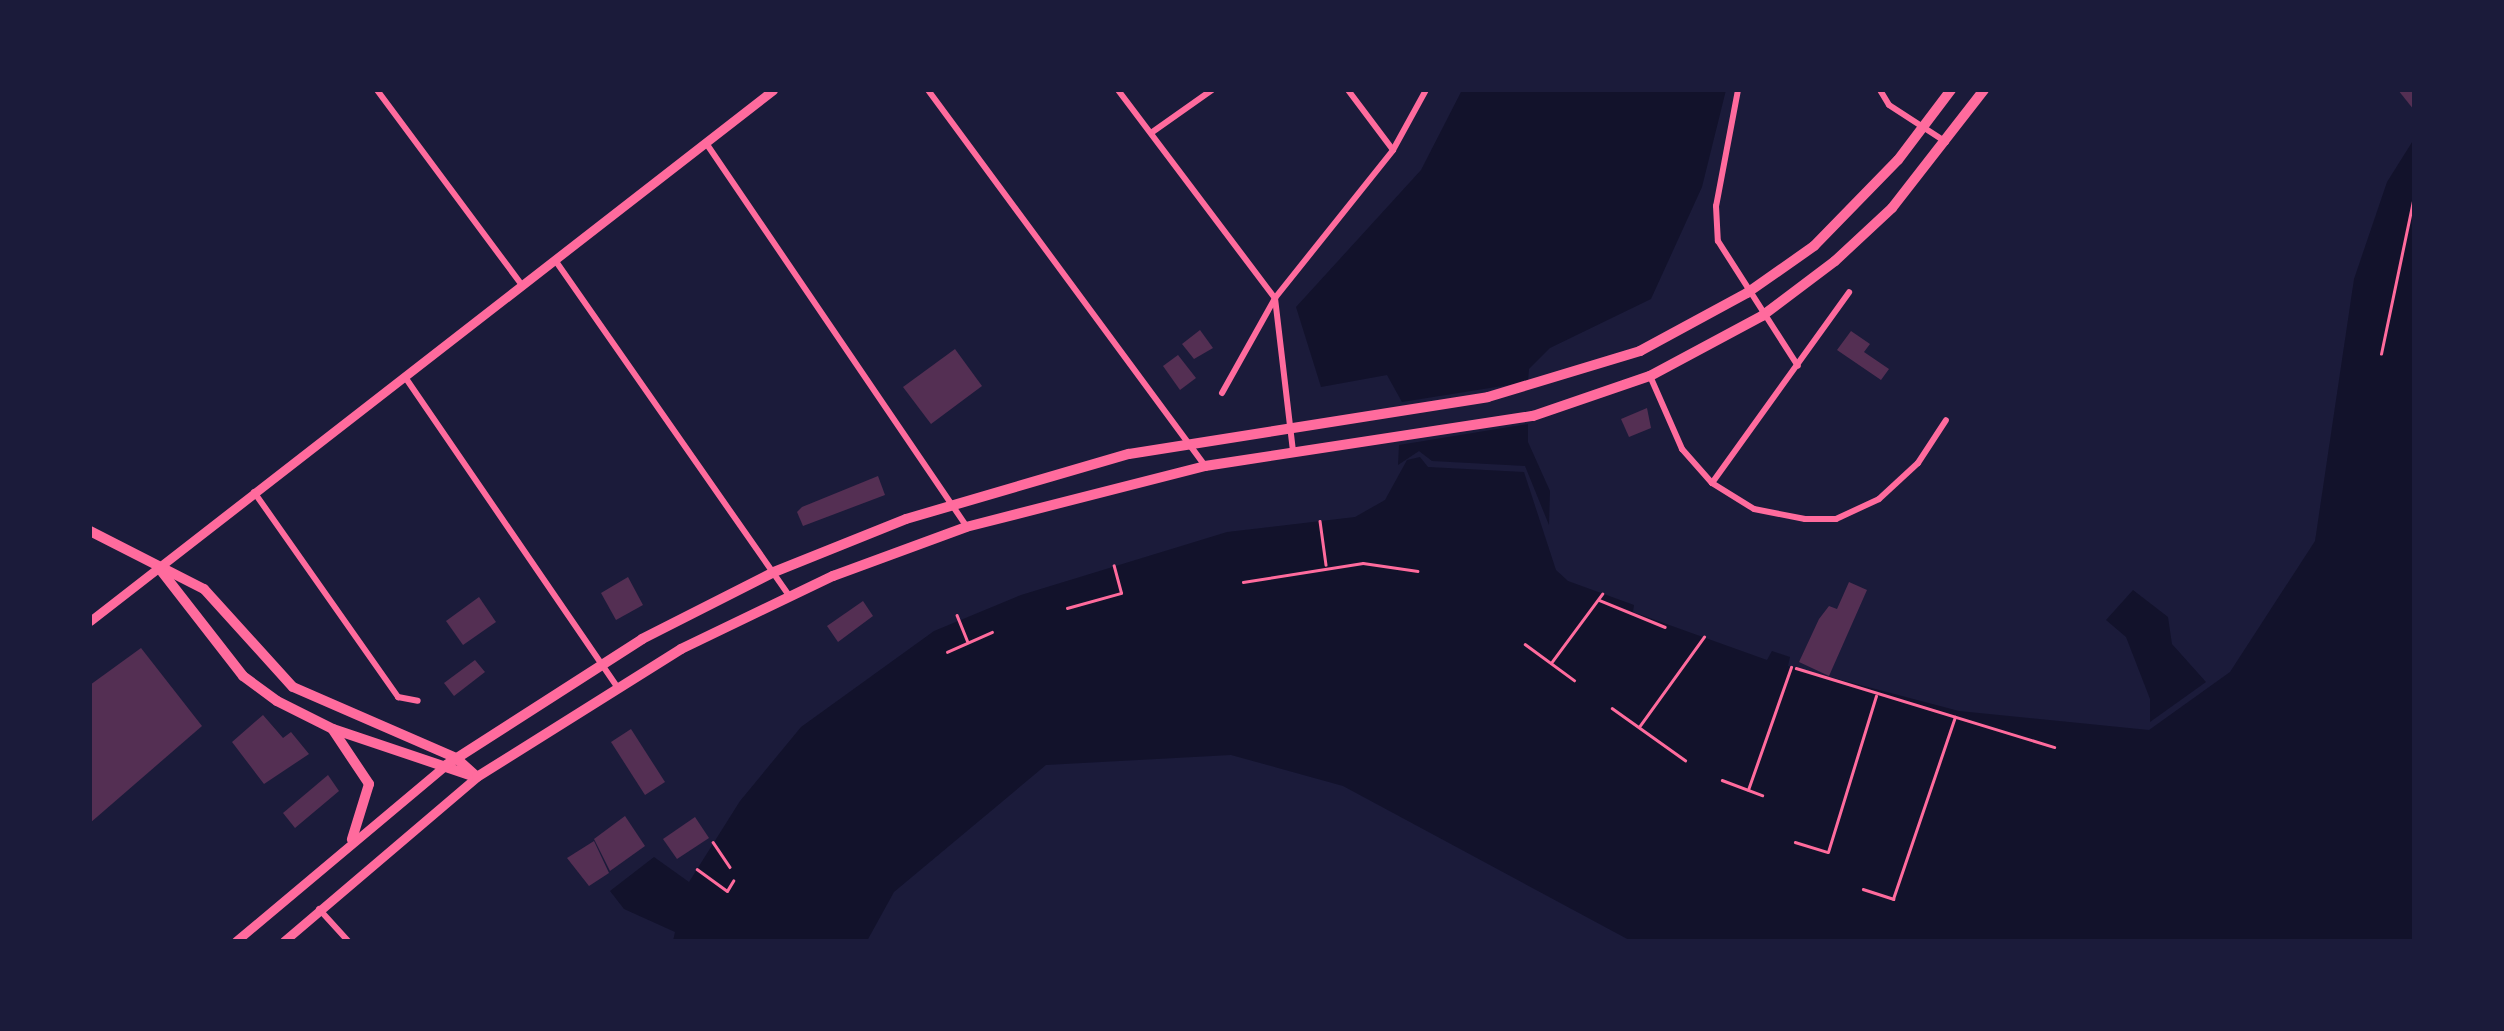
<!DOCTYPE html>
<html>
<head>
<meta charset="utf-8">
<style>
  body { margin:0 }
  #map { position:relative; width:2504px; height:1031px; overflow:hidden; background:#1b1b3a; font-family:Signika,sans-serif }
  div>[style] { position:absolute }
  .water>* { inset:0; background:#12122b }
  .building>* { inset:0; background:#542f53 }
  .path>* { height:2.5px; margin:-1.25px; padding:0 1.25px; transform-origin:1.25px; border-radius:1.25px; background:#ff6b9d }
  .minor>* { height:6px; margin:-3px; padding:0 3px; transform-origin:3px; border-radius:3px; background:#ff6b9d }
  .secondary>* { height:9px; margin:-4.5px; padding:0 4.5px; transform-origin:4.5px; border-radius:4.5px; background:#ff6b9d }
  .primary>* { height:9px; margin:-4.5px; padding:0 4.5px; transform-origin:4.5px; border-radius:4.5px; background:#ff6b9d }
  .trunk>* { height:10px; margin:-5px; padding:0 5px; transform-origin:5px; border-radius:5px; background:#ff6b9d }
  span { translate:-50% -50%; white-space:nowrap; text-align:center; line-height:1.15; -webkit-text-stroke:10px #1b1b3a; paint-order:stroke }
  .frame { position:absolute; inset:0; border:92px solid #1b1b3a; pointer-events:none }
</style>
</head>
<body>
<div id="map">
  <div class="water">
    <div style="clip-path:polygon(1462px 90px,1726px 90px,1702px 187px,1651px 299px,1550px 348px,1529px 369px,1528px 382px,1402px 402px,1387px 375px,1321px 387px,1296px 307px,1421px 170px)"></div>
    <div style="clip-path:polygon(2414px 139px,2414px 941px,1631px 941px,1343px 786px,1231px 755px,1046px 765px,894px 892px,867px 941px,673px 941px,675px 932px,624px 909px,610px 891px,654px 857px,689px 882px,740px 801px,801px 727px,934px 631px,1021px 595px,1227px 532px,1355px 517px,1385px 500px,1407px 460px,1420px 457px,1428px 467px,1524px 472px,1556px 570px,1568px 581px,1634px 605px,1633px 612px,1767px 660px,1772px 651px,1790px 657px,1788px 666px,1959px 711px,2149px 730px,2230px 672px,2315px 541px,2354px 279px,2387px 182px)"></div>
    <div style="clip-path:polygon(1528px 424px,1528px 442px,1550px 491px,1549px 525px,1525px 466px,1432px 461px,1419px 451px,1398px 465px,1399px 445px)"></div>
    <div style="clip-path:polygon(2133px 590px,2168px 617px,2172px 644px,2206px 682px,2150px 722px,2150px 699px,2126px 637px,2106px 620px)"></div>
  </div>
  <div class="building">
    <div style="clip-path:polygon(2398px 90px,2414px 90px,2414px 110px)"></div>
    <div style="clip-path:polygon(1200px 330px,1213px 348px,1194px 359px,1182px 344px)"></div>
    <div style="clip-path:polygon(1851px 331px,1870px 344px,1864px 352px,1889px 369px,1881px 380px,1837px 350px)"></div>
    <div style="clip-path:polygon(955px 349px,982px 386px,931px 424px,903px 387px)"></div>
    <div style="clip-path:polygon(1178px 355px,1196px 378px,1180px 390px,1163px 366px)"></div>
    <div style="clip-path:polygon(1647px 408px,1651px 428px,1629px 437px,1621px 419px)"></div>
    <div style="clip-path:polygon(878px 476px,885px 495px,803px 526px,797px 512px,802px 507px)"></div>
    <div style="clip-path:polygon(628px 577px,643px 605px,616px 620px,601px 593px)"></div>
    <div style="clip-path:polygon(1849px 582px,1867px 590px,1829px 676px,1799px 662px,1819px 619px,1829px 606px,1837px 609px)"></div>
    <div style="clip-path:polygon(479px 597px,496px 622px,463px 645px,446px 621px)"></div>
    <div style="clip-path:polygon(863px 601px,873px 616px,838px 642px,827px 626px)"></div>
    <div style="clip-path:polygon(141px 648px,202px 726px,90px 823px,90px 685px)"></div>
    <div style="clip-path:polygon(475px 660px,485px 672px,454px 696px,444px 683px)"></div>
    <div style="clip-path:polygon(263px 715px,283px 738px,291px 732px,309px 754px,264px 784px,232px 742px)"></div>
    <div style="clip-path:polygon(631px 729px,665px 782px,645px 795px,611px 742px)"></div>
    <div style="clip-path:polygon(328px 775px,339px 791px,295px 828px,283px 813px)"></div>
    <div style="clip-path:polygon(625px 816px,645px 846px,610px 871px,594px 839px)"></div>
    <div style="clip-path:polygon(695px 817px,709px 838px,677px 859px,663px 839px)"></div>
    <div style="clip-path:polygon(594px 841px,609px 873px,589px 886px,567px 858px)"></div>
  </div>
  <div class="path">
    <div style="left:2381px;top:354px;width:161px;rotate:-78.2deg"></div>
    <div style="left:1320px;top:521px;width:44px;rotate:82.2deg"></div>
    <div style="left:1243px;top:582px;width:121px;rotate:-9deg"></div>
    <div style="left:1363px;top:563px;width:55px;rotate:8.4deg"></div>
    <div style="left:1599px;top:600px;width:71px;rotate:22.2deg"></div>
    <div style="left:1067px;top:608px;width:56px;rotate:-15.5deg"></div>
    <div style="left:1121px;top:593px;width:28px;rotate:-105deg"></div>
    <div style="left:957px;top:615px;width:29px;rotate:68deg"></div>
    <div style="left:1525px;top:644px;width:61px;rotate:36.3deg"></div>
    <div style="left:947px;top:652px;width:49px;rotate:-24deg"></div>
    <div style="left:1551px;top:663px;width:86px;rotate:-53.5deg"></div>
    <div style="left:1796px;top:668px;width:270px;rotate:17deg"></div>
    <div style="left:1612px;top:708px;width:90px;rotate:35.5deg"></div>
    <div style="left:1639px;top:727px;width:111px;rotate:-54.2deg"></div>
    <div style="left:1722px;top:780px;width:43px;rotate:20.6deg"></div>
    <div style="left:1748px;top:790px;width:130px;rotate:-70.7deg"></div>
    <div style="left:713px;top:842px;width:30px;rotate:56deg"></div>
    <div style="left:1795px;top:842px;width:34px;rotate:17deg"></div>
    <div style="left:1828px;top:852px;width:163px;rotate:-72.9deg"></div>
    <div style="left:697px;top:869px;width:37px;rotate:36deg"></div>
    <div style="left:727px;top:891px;width:12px;rotate:-59deg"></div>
    <div style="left:1863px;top:889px;width:32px;rotate:18deg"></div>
    <div style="left:1893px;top:899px;width:192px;rotate:-71.2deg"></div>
  </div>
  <div class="minor">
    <div style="left:377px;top:90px;width:243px;rotate:53.4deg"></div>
    <div style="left:928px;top:90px;width:467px;rotate:53.6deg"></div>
    <div style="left:1118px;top:90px;width:261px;rotate:53deg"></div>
    <div style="left:1275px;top:298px;width:155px;rotate:83.3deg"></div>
    <div style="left:1348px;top:90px;width:75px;rotate:53.1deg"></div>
    <div style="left:1738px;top:90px;width:118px;rotate:100.7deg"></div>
    <div style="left:1716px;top:206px;width:35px;rotate:87deg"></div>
    <div style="left:1718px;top:241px;width:148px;rotate:57.4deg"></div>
    <div style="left:1880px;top:90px;width:17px;rotate:59deg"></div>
    <div style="left:1889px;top:105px;width:68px;rotate:33deg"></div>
    <div style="left:1151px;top:133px;width:75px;rotate:-35.2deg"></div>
    <div style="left:706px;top:143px;width:463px;rotate:55.8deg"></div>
    <div style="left:555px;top:260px;width:409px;rotate:55.1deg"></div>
    <div style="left:1650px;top:376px;width:80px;rotate:66.3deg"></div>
    <div style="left:1682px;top:449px;width:45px;rotate:48.6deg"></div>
    <div style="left:1712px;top:483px;width:49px;rotate:31.8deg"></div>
    <div style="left:1754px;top:509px;width:52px;rotate:11.1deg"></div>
    <div style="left:1805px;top:519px;width:31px"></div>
    <div style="left:1836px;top:519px;width:47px;rotate:-24.9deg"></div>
    <div style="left:1879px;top:499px;width:53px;rotate:-42.7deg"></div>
    <div style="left:1918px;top:463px;width:51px;rotate:-56.9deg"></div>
    <div style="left:405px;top:377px;width:373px;rotate:55.6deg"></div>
    <div style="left:1222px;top:393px;width:109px;rotate:-60.8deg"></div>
    <div style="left:1275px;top:298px;width:189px;rotate:-51.4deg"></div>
    <div style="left:1393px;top:150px;width:68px;rotate:-61.2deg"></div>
    <div style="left:1712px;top:483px;width:235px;rotate:-54.3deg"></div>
    <div style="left:254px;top:492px;width:251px;rotate:54.9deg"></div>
    <div style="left:398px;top:697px;width:20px;rotate:11deg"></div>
    <div style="left:319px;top:909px;width:43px;rotate:47.8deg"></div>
  </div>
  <div class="secondary">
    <div style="left:90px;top:621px;width:865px;rotate:-37.86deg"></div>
  </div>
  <div class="primary">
    <div style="left:236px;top:941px;width:270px;rotate:-40deg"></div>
    <div style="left:284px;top:941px;width:253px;rotate:-40.4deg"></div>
  </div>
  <div class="trunk">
    <div style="left:90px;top:531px;width:128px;rotate:27deg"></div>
    <div style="left:204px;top:589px;width:132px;rotate:47.8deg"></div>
    <div style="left:293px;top:687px;width:178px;rotate:23.5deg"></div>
    <div style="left:456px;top:758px;width:28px;rotate:42deg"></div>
    <div style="left:159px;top:568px;width:137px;rotate:52.1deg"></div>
    <div style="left:243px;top:676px;width:42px;rotate:36.3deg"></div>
    <div style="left:277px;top:701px;width:63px;rotate:26.6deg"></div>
    <div style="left:333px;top:729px;width:151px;rotate:18.6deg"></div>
    <div style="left:333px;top:730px;width:65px;rotate:56.3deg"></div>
    <div style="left:369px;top:784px;width:58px;rotate:107.2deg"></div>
    <div style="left:443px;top:767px;width:237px;rotate:-32.7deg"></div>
    <div style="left:642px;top:639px;width:148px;rotate:-26.9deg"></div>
    <div style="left:774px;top:572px;width:142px;rotate:-21.9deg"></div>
    <div style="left:906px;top:519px;width:232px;rotate:-16.3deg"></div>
    <div style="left:1129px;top:454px;width:363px;rotate:-9deg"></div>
    <div style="left:1488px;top:397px;width:159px;rotate:-16.8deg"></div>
    <div style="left:1640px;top:351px;width:122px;rotate:-28.5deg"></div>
    <div style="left:1747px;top:293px;width:82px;rotate:-35deg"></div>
    <div style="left:1814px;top:246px;width:120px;rotate:-45.7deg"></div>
    <div style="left:1898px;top:160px;width:88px;rotate:-52.9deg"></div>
    <div style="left:477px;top:777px;width:241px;rotate:-32.1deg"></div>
    <div style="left:681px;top:649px;width:169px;rotate:-25.7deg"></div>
    <div style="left:833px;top:576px;width:142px;rotate:-20.2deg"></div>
    <div style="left:966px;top:527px;width:247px;rotate:-14.3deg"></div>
    <div style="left:1205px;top:466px;width:332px;rotate:-8.7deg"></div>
    <div style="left:1533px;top:416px;width:124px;rotate:-18.9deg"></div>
    <div style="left:1650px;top:376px;width:127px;rotate:-28.2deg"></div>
    <div style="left:1762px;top:316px;width:91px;rotate:-37deg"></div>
    <div style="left:1835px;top:261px;width:78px;rotate:-42.9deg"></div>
    <div style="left:1892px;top:208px;width:150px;rotate:-52.1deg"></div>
  </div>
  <div class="frame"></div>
</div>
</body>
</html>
